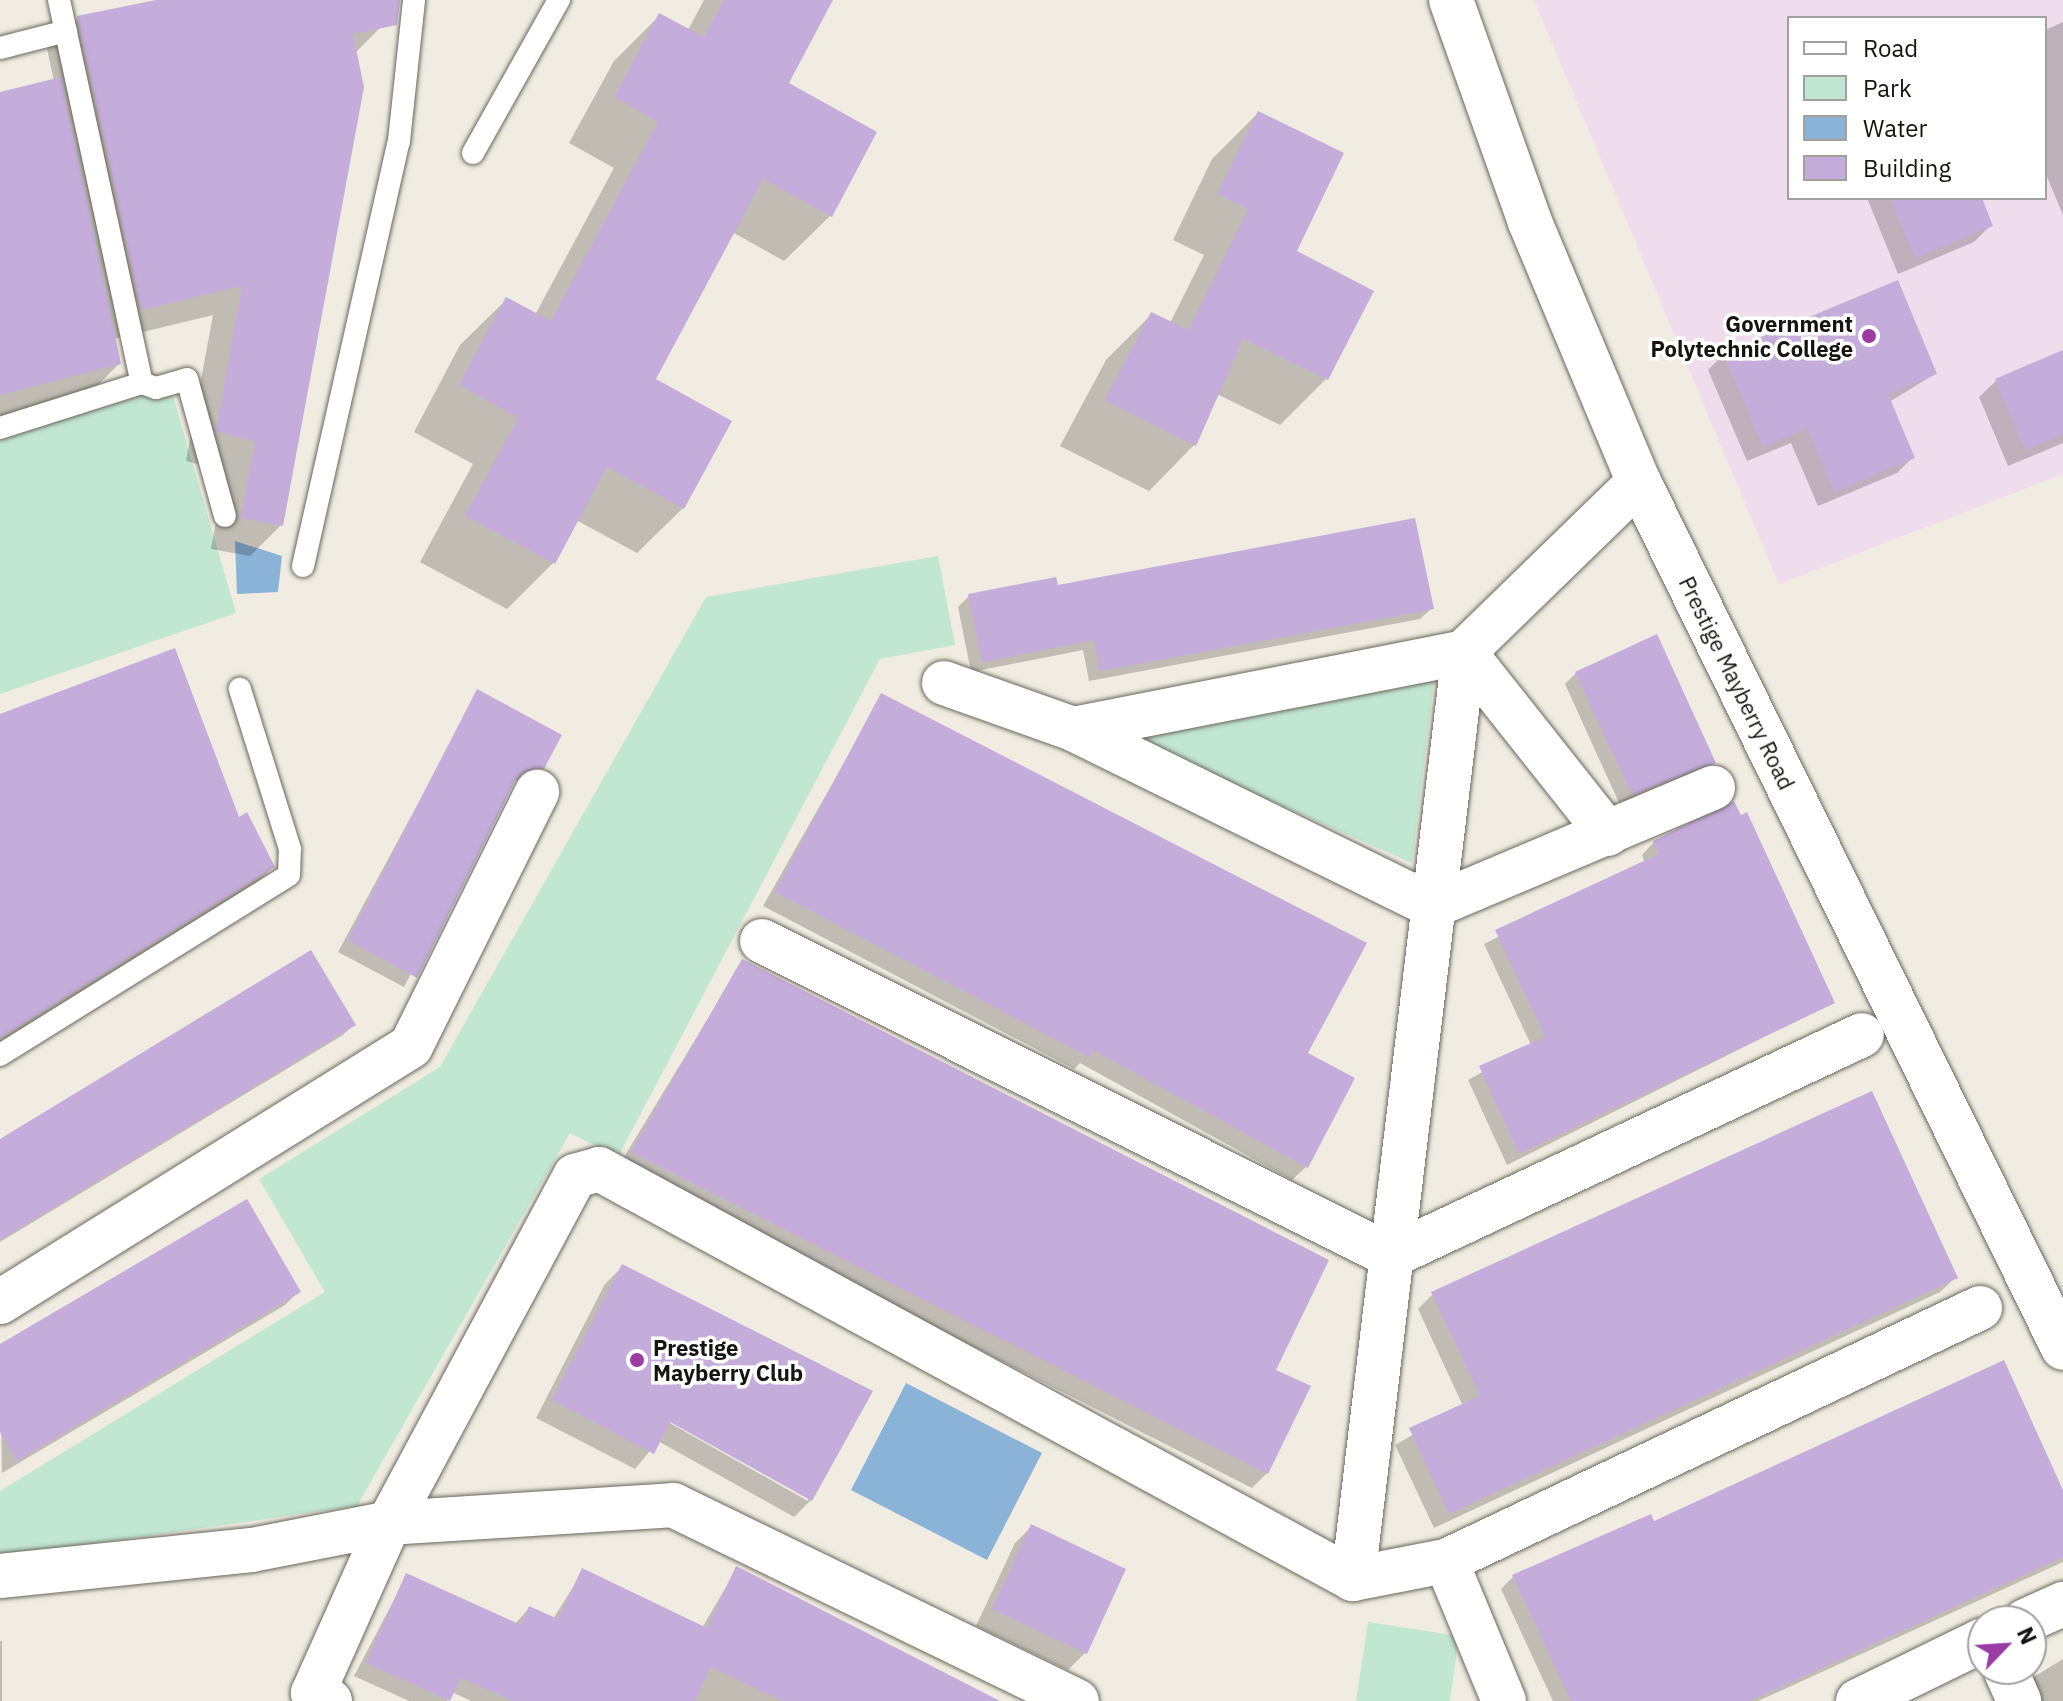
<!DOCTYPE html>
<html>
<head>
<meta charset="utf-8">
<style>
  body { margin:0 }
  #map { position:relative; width:2063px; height:1701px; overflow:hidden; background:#f0ece1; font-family:"IBM Plex Sans",sans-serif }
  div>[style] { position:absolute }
  .education>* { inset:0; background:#efdcec }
  .green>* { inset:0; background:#c1e6d2 }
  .water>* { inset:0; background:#8bb3d8 }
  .shadow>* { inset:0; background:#0003 }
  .building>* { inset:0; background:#c4addb }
  .roads { filter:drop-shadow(0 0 2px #6a675d) drop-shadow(0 0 2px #6a675d) }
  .lane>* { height:22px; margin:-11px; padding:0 11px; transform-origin:11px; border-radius:11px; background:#fff }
  .street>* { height:44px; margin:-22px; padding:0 22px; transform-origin:22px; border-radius:22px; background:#fff }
  .dots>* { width:22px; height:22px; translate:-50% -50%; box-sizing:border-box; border:4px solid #fff; border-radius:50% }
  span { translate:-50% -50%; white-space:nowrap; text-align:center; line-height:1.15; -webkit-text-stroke:7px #fff; paint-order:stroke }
  .poi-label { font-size:22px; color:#161411; font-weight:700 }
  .right { translate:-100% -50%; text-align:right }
  .left { translate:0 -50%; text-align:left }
  .street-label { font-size:22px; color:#161411 }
  .legend { position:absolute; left:1787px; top:16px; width:260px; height:184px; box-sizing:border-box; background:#fff; border:2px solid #a2a1a0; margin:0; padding:10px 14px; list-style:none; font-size:24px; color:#161411 }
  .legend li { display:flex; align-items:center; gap:16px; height:40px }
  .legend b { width:40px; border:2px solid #a2a1a0 }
  .north { position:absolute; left:1967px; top:1605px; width:80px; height:80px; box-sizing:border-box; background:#fff; border:2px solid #a2a1a0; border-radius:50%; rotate:65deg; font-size:22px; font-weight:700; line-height:32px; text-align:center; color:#161411 }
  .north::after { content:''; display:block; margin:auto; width:28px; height:36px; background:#9b3ca4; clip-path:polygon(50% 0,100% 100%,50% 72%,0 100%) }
</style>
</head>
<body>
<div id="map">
  <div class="education">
    <div style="clip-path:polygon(evenodd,1534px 0,2063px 0,2063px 474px,1779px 584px,1534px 0,1789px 18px,2045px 18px,2045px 198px,1789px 198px,1789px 18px)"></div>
  </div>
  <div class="green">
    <div style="clip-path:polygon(170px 386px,236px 613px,0 694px,0 435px)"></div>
    <div style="clip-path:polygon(938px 556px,955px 645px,880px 659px,618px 1157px,570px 1133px,357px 1506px,0 1557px,0 1491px,325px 1292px,259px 1179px,440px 1067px,706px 597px)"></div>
    <div style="clip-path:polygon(1434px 680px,1412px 863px,1130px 739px)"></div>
    <div style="clip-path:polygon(1368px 1622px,1459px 1636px,1450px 1701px,1356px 1701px)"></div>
  </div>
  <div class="water">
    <div style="clip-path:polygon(235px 541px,282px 556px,278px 592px,237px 594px)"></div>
    <div style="clip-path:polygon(906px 1383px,1042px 1453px,987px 1560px,851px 1490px)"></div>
  </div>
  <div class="shadow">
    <div style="clip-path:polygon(166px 0,375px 0,381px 27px,355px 53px,281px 525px,250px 556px,211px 549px,225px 472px,186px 461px,213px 315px,114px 339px,119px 364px,88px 395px,0 417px,0 94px,54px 81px,47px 49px,78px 18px)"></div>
    <div style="clip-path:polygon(704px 0,831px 0,786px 84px,830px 216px,784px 261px,732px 232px,653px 380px,683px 508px,637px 553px,576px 520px,553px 563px,507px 609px,420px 562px,473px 464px,414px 432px,460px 345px,506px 300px,535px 315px,614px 168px,569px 143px,614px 61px,660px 15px,688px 30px)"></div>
    <div style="clip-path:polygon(2063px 22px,2063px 215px,2045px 172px,2045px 30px)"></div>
    <div style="clip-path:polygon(1258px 113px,1326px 379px,1280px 425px,1217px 394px,1194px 445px,1149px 491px,1060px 446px,1106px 360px,1152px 314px,1170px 323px,1204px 255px,1173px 240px,1212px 159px)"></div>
    <div style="clip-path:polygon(1867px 198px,1980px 198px,1991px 225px,1974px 242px,1898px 274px)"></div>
    <div style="clip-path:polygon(2063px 353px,2063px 443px,2008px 466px,1979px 397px,1996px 381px)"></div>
    <div style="clip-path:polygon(1724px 354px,1935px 374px,1889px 402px,1913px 457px,1897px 473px,1818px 506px,1791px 443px,1747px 461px,1708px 370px)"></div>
    <div style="clip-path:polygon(1056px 587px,1432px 608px,1420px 619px,1089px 681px,1083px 650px,971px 672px,958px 607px,969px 596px)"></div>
    <div style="clip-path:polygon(1576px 673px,1714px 763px,1620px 805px,1565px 684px)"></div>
    <div style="clip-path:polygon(478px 692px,542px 767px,531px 779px,512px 781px,404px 987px,338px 952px)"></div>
    <div style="clip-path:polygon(882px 696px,1306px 1054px,1306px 1167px,1292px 1180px,1080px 1063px,1074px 1069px,763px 906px)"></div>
    <div style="clip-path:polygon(0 716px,238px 820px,273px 867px,242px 898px,0 1048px)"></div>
    <div style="clip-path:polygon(1654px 842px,1832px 1003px,1507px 1165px,1468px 1080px,1531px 1045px,1484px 944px,1645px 863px,1642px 855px)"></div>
    <div style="clip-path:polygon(743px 961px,1273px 1371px,1267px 1473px,1252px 1488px,618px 1167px)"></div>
    <div style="clip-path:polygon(354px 1024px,343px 1035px,0 1242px,0 1141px)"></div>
    <div style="clip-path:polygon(evenodd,622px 1267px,870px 1392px,811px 1500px,794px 1517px,658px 1441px,635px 1469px,536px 1418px,605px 1284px,622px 1267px,662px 1415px,808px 1496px,808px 1501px,661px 1418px,662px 1415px)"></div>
    <div style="clip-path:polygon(1956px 1277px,1940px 1292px,1434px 1528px,1395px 1445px,1463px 1406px,1418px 1309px,1433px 1294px)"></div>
    <div style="clip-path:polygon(299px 1291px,285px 1305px,2px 1473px,0 1352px)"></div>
    <div style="clip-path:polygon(2063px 1495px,2063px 1562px,1758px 1701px,1553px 1701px,1501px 1589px,1514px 1576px,1653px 1524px)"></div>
    <div style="clip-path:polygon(1032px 1526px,1085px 1653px,1068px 1670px,976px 1626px,1015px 1543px)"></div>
    <div style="clip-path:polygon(737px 1568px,985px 1701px,471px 1701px,452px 1692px,447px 1701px,409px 1701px,354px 1676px,407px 1575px,515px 1624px,529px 1608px,553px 1619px,583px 1571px,702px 1628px)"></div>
    <div style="clip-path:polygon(0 1641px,2px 1641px,2px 1701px,0 1701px)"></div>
    <div style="clip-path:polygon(2063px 1659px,2063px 1701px,2036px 1701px,2027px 1681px)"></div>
  </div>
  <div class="building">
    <div style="clip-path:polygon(156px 0,400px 0,397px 25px,353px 34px,364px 87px,283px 526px,241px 518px,255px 442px,216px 431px,242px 286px,141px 310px,77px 16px)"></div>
    <div style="clip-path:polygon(724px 0,833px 0,789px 83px,877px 132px,832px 217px,763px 179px,656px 379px,732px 421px,684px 509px,607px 467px,555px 564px,465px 516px,518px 418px,459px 385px,506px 297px,551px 321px,658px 122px,614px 97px,659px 13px,704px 37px)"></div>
    <div style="clip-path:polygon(61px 77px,121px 364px,0 395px,0 92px)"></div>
    <div style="clip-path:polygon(1258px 111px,1344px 153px,1297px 251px,1374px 291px,1328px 380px,1243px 339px,1196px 446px,1105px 400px,1151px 312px,1189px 330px,1248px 209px,1217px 194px)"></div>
    <div style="clip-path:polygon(1890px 198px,1982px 198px,1993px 226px,1915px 258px)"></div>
    <div style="clip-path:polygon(1898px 280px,1937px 374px,1888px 394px,1915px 458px,1834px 492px,1807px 428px,1763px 447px,1723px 353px)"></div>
    <div style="clip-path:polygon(2063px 350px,2063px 434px,2025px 450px,1995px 379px)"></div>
    <div style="clip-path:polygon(1415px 518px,1434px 609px,1100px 671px,1094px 640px,982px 662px,968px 594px,1056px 577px,1058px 585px)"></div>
    <div style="clip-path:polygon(1657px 634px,1716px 763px,1632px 795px,1575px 672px)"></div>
    <div style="clip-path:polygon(175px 648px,239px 817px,247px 812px,275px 867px,0 1038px,0 714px)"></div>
    <div style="clip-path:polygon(477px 689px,562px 735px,544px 769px,524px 771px,515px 781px,417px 978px,348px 940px)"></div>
    <div style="clip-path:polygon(881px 693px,1367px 943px,1308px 1053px,1355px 1078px,1308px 1168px,1093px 1050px,1089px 1057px,775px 892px)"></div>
    <div style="clip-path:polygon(1734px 801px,1741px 815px,1747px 812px,1835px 1003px,1519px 1154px,1479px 1066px,1545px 1037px,1495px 930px,1659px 854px,1653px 841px)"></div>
    <div style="clip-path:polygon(311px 950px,356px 1025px,0 1240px,0 1139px)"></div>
    <div style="clip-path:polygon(742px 959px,1329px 1260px,1276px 1370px,1311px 1386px,1268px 1474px,631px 1152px)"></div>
    <div style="clip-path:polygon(1872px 1091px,1958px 1278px,1449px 1514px,1409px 1428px,1480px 1396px,1431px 1292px)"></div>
    <div style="clip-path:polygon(247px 1199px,301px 1292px,17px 1461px,0 1432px,0 1344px)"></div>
    <div style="clip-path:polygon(622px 1264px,873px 1391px,812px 1501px,670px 1422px,654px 1454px,552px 1400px)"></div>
    <div style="clip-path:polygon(2004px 1360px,2063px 1490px,2063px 1557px,1750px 1701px,1571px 1701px,1512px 1575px,1651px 1514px,1654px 1521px)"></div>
    <div style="clip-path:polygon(1031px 1524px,1126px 1569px,1087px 1654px,992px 1609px)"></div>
    <div style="clip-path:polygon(736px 1566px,1000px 1701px,782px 1701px,711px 1667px,695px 1701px,513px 1701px,461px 1678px,450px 1701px,366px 1663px,406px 1573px,521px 1625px,529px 1606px,558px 1619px,582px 1568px,707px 1628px)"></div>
  </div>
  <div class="roads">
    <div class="lane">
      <div style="left:59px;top:0;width:392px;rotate:77.8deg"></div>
      <div style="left:142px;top:383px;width:15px;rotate:20deg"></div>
      <div style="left:156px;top:388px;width:32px;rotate:-16deg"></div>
      <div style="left:187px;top:379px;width:142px;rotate:74.5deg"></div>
      <div style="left:0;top:48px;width:68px;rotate:-14.4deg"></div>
      <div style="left:473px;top:153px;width:176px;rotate:-60.7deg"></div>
      <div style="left:0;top:428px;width:149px;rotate:-17.6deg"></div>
      <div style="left:303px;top:566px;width:436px;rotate:-77.3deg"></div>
      <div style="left:399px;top:141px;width:142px;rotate:-83.9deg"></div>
      <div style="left:0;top:1055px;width:340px;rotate:-31.9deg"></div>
      <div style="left:289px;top:875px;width:26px;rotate:-88deg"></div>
      <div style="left:290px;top:849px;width:168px;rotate:-107.4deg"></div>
    </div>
    <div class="street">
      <div style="left:1451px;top:0;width:236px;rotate:70.4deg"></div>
      <div style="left:1530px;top:222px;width:282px;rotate:67.3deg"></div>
      <div style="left:1639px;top:482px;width:964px;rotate:63.91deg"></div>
      <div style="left:944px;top:683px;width:137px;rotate:19.6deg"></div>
      <div style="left:1073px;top:729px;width:401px;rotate:26.2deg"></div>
      <div style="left:1433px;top:906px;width:304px;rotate:-22.9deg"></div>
      <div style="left:1073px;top:729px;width:399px;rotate:-11.1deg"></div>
      <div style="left:1464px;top:652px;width:232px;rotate:51.6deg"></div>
      <div style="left:762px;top:941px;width:703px;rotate:26.6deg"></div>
      <div style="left:1391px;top:1256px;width:520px;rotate:-25.14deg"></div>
      <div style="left:0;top:1302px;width:484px;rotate:-31.9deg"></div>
      <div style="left:411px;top:1046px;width:284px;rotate:-63.6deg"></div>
      <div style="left:1446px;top:1561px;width:152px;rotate:67.5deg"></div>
      <div style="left:0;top:1576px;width:253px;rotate:-5.9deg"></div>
      <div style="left:252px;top:1550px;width:140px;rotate:-11.1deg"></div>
      <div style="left:389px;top:1523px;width:285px;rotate:-3.6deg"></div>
      <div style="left:673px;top:1505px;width:449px;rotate:25.9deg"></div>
      <div style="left:1353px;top:1579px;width:934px;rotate:-83.17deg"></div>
      <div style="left:1464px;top:652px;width:244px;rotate:-44.2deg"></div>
      <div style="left:2025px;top:1621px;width:42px;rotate:-24.1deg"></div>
      <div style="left:2005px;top:1669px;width:35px;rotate:66deg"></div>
      <div style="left:330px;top:1701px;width:19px;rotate:-155deg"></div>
      <div style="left:313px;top:1693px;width:186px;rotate:-65.9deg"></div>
      <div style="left:389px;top:1523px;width:394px;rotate:-61.8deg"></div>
      <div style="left:575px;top:1176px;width:25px;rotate:-16deg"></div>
      <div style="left:599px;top:1169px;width:858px;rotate:28.54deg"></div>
      <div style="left:1353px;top:1579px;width:95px;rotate:-11deg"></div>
      <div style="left:1446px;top:1561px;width:591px;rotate:-25.35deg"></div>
      <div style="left:1858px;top:1701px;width:139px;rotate:-26deg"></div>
    </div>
  </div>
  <div class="dots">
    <div style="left:1869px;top:336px;background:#9b3ca4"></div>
    <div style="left:637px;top:1360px;background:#9b3ca4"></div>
  </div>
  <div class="poi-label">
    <span class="right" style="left:1853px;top:336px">Government<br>Polytechnic College</span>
    <span class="left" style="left:653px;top:1360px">Prestige<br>Mayberry Club</span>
  </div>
  <div class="street-label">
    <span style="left:1737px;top:683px;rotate:64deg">Prestige Mayberry Road</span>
  </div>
  <ul class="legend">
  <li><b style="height:10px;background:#fff"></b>Road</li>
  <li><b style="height:22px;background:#c1e6d2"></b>Park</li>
  <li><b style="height:22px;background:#8bb3d8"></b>Water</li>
  <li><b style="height:22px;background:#c4addb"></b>Building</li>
  </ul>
  <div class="north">N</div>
</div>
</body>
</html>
